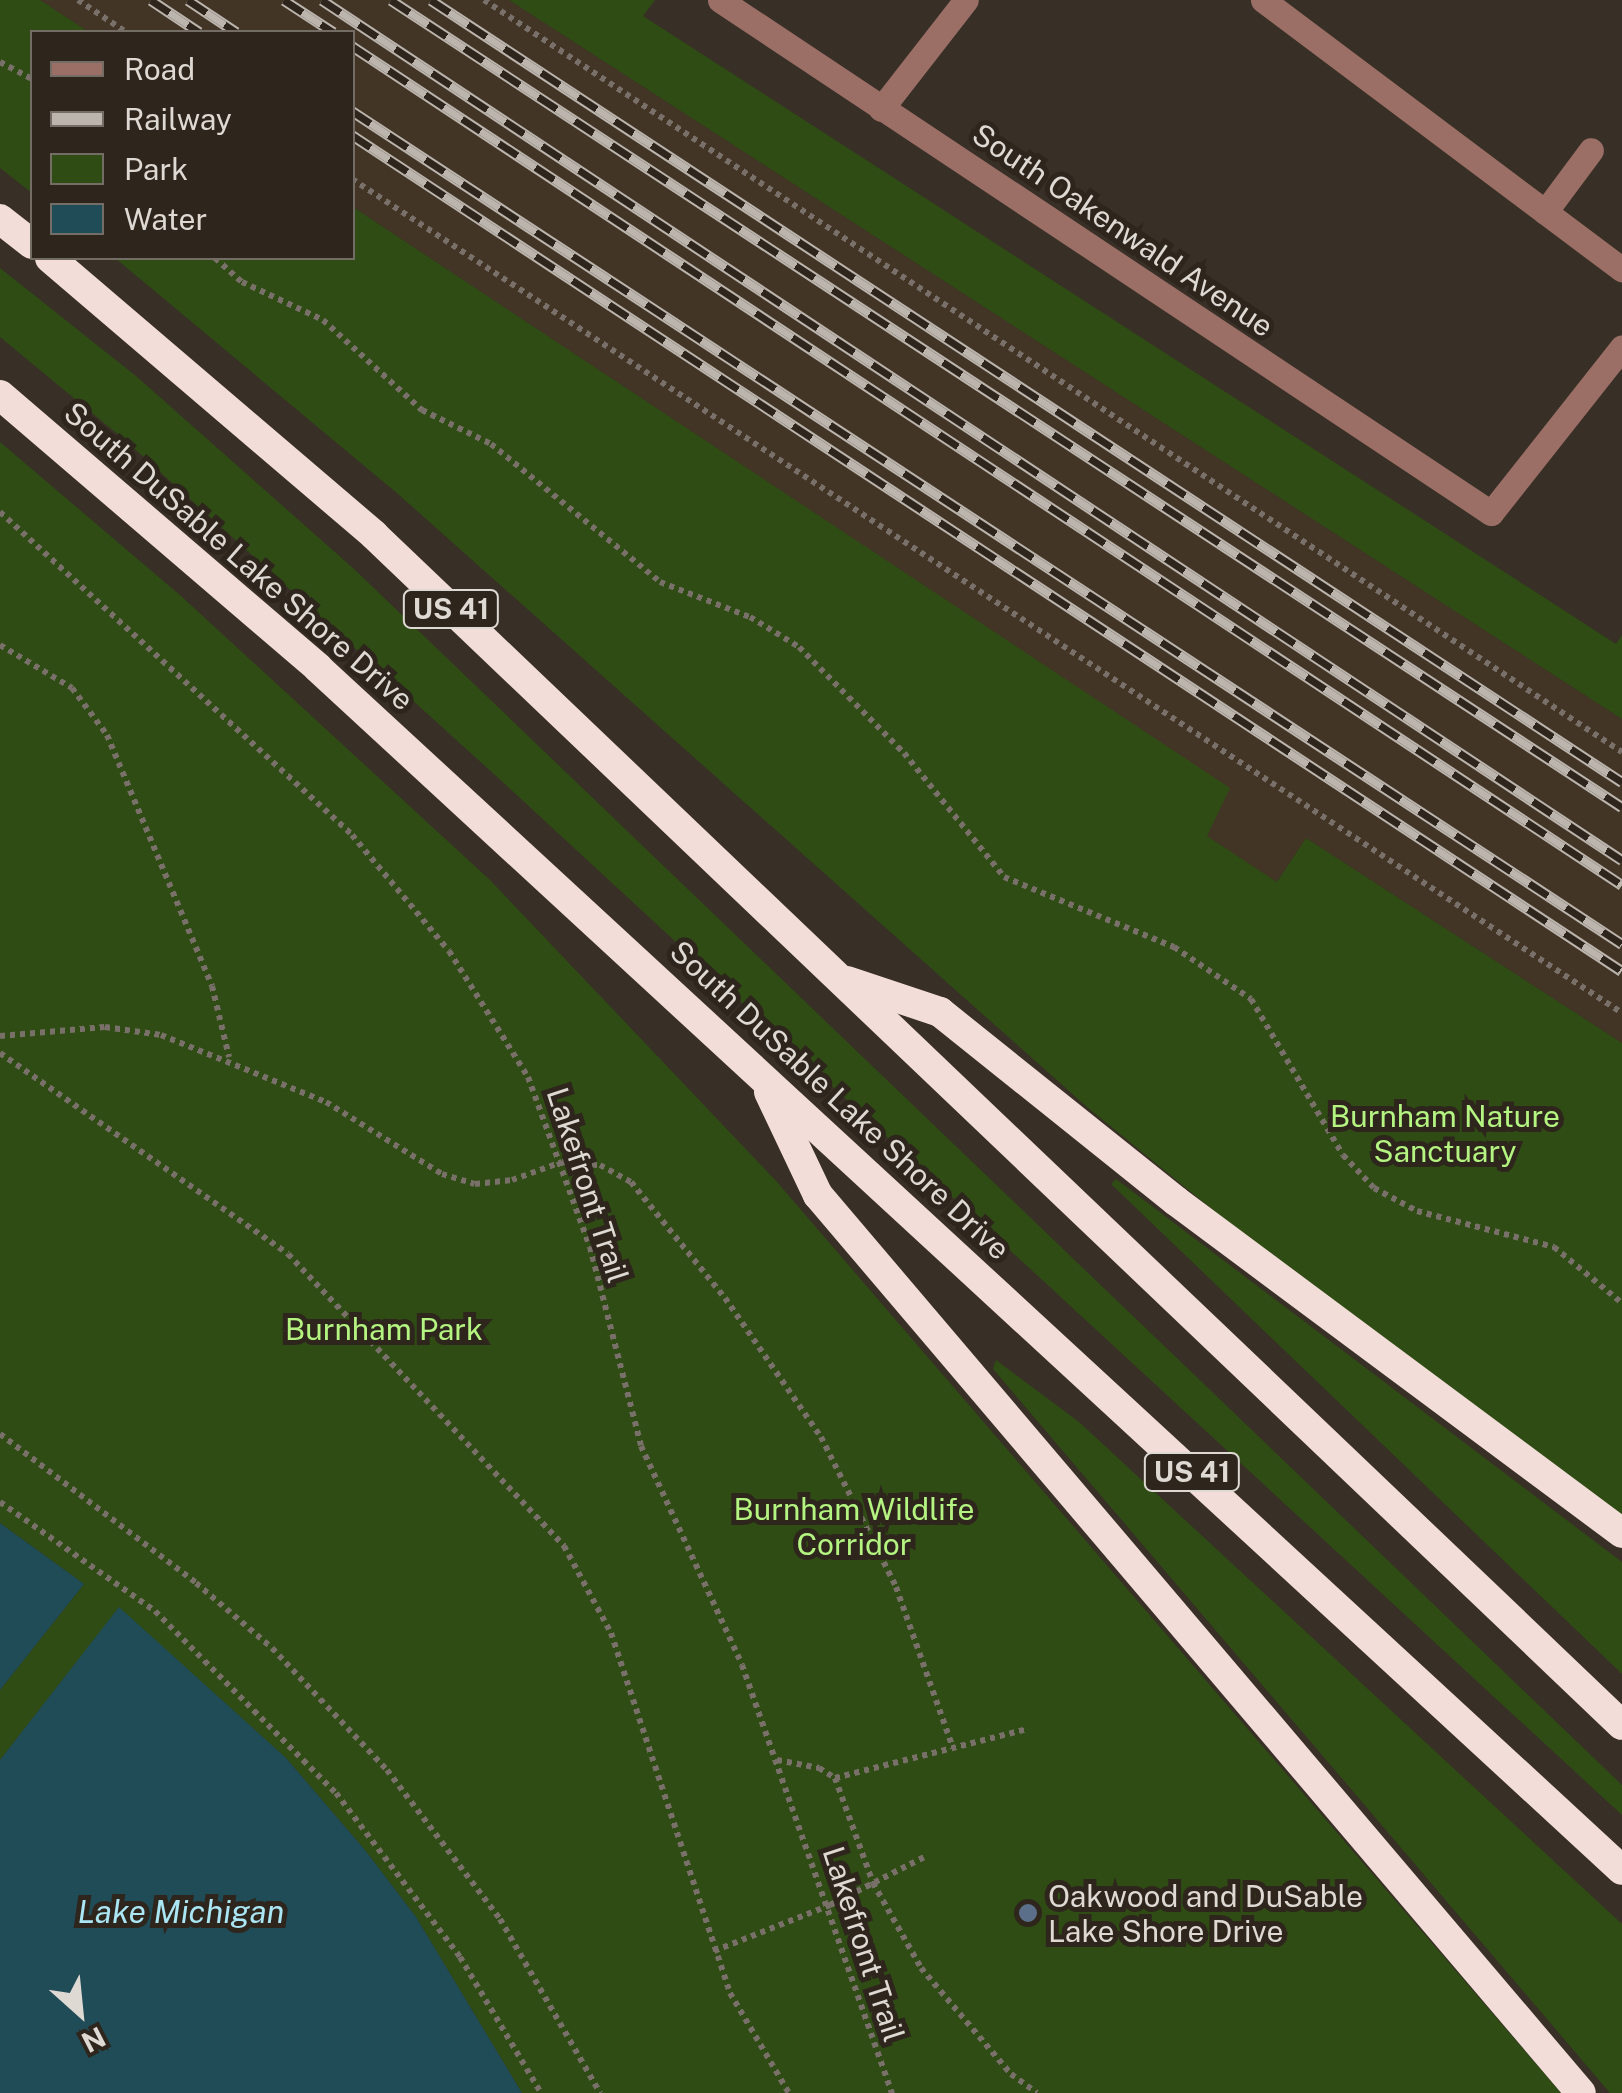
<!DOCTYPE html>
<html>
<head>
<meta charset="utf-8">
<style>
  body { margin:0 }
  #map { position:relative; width:1622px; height:2093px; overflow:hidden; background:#382f26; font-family:"Public Sans",sans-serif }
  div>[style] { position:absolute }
  .built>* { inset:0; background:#423526 }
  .green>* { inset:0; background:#2f4c14 }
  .water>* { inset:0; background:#1f4c56 }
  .path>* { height:6px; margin-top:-3px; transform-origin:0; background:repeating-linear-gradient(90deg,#787069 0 5px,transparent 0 10px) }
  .minor>* { height:25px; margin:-12.5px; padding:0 12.5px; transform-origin:12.5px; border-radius:12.5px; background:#9b6f66 }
  .highway>* { height:30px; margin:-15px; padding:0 15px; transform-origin:15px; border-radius:15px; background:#f3ddd8 }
  .rail>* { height:11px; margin-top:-5.5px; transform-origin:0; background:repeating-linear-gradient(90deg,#2e251d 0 22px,#bbb5ae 0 44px); box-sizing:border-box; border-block:2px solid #bbb5ae }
  .dots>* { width:28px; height:28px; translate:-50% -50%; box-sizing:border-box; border:5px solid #2e251d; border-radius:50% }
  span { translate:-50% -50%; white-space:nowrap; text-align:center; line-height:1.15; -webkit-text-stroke:10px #2e251d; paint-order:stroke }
  .shield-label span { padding:2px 8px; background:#2e251d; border:2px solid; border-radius:8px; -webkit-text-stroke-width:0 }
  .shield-label { font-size:28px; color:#ded9d3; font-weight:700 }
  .street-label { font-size:30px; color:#ded9d3 }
  .park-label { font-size:30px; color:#b4f481 }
  .poi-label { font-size:30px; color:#ded9d3 }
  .left { translate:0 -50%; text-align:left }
  .water-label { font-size:32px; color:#aae6f4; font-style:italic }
  .legend { position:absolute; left:30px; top:30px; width:325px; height:230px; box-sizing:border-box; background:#2e251d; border:2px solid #746d66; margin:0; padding:12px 18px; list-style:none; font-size:30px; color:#ded9d3 }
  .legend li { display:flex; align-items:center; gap:20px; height:50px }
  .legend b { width:50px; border:2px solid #746d66 }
  .north { position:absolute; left:30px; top:1963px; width:100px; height:100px; -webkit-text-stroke:8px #2e251d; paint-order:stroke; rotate:153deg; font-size:28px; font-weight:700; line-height:40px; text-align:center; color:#ded9d3 }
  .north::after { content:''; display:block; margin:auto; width:35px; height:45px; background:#ded9d3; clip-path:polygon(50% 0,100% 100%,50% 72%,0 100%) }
</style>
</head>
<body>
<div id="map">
  <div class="built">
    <div style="clip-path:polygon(40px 0,509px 0,1622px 719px,1622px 1043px,1306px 838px,1277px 882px,1206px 836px,1229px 788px,353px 207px,352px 32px,89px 32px)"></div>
  </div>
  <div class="green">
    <div style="clip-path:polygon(0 0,40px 0,89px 32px,32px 32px,32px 193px,0 168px)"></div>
    <div style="clip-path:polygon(509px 0,655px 0,643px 16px,1616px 644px,1622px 635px,1622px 719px)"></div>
    <div style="clip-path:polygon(353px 207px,1230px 788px,1207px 836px,1277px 882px,1306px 838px,1622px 1043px,1622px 1515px,1219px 1215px,1087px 1107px,398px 494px,115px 258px,352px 258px)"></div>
    <div style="clip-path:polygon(0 268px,136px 376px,354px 569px,1622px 1785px,1622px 1815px,495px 775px,127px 442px,0 337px)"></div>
    <div style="clip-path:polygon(0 442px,181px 596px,490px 880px,777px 1182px,1561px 2093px,522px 2093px,416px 1917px,365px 1850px,286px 1758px,119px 1608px,0 1760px,0 1690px,84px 1584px,0 1523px)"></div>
    <div style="clip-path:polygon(1116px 1179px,1622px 1562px,1622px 1674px,1111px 1184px)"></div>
    <div style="clip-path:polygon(996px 1360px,1079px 1422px,1622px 1924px,1622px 2093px,1610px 2093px,993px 1369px)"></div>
  </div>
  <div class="water">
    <div style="clip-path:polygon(0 1523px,84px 1584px,0 1690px)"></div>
    <div style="clip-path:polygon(119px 1607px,286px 1758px,365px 1850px,416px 1917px,522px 2093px,0 2093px,0 1760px)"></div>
  </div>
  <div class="path">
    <div style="left:78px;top:0;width:58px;rotate:33.7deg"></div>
    <div style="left:484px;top:0;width:1364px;rotate:33.46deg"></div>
    <div style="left:0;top:62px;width:36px;rotate:28deg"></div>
    <div style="left:352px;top:179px;width:1519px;rotate:33.29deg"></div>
    <div style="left:215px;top:258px;width:36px;rotate:42deg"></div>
    <div style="left:242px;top:282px;width:89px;rotate:25.1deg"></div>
    <div style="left:323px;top:320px;width:134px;rotate:42.3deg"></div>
    <div style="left:422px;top:410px;width:77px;rotate:26.2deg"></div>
    <div style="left:491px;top:444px;width:218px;rotate:39.2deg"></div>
    <div style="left:660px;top:582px;width:97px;rotate:21.3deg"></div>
    <div style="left:750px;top:617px;width:57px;rotate:31.5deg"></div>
    <div style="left:799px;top:647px;width:149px;rotate:45.3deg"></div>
    <div style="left:904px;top:753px;width:159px;rotate:51.1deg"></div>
    <div style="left:1004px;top:877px;width:184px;rotate:22.4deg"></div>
    <div style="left:1174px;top:947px;width:93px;rotate:34deg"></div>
    <div style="left:1251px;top:999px;width:181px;rotate:59.5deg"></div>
    <div style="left:1343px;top:1155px;width:45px;rotate:46.8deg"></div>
    <div style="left:1374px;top:1188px;width:49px;rotate:28.1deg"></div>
    <div style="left:1417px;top:1211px;width:142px;rotate:14.7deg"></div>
    <div style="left:1554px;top:1247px;width:88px;rotate:39.5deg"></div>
    <div style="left:0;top:512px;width:478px;rotate:42.5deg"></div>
    <div style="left:352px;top:835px;width:151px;rotate:50.1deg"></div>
    <div style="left:449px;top:951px;width:149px;rotate:57.9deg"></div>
    <div style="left:528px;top:1077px;width:181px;rotate:70deg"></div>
    <div style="left:590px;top:1247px;width:205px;rotate:75.6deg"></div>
    <div style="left:641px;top:1446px;width:241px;rotate:65.2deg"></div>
    <div style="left:742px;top:1665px;width:454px;rotate:70.7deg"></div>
    <div style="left:0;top:645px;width:84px;rotate:30.8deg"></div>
    <div style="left:72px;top:688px;width:59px;rotate:53.3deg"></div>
    <div style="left:107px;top:735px;width:272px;rotate:67.3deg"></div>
    <div style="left:212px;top:986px;width:73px;rotate:76.5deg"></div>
    <div style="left:0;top:1036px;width:105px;rotate:-4.9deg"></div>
    <div style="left:105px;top:1027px;width:57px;rotate:8.1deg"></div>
    <div style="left:161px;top:1035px;width:178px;rotate:22.1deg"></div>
    <div style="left:326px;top:1102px;width:137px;rotate:31.8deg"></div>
    <div style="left:442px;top:1174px;width:34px;rotate:17deg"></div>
    <div style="left:475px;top:1184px;width:37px;rotate:-6deg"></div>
    <div style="left:512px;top:1180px;width:53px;rotate:-19.8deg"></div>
    <div style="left:562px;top:1162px;width:38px;rotate:5deg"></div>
    <div style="left:600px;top:1165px;width:35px;rotate:29deg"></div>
    <div style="left:631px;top:1182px;width:149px;rotate:51deg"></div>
    <div style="left:725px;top:1298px;width:169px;rotate:55.4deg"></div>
    <div style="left:821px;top:1437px;width:168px;rotate:63.4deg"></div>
    <div style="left:896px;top:1587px;width:171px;rotate:70.5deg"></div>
    <div style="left:0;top:1053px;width:351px;rotate:34.9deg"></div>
    <div style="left:288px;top:1254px;width:402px;rotate:46.6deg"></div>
    <div style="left:564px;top:1546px;width:99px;rotate:61.6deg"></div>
    <div style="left:611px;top:1633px;width:379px;rotate:71.7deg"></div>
    <div style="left:730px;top:1993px;width:116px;rotate:59.5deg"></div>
    <div style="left:0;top:1434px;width:246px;rotate:37.2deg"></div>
    <div style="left:196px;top:1583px;width:100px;rotate:40.5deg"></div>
    <div style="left:272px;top:1648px;width:168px;rotate:46.7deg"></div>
    <div style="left:387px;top:1770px;width:187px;rotate:52.8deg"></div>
    <div style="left:500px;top:1919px;width:201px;rotate:60.1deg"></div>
    <div style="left:0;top:1502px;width:189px;rotate:35.1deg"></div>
    <div style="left:155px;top:1611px;width:257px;rotate:45.2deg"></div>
    <div style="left:336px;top:1793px;width:206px;rotate:52.9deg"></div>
    <div style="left:460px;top:1957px;width:158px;rotate:59.2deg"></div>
    <div style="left:777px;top:1760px;width:43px;rotate:10.8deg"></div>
    <div style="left:819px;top:1768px;width:19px;rotate:32deg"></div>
    <div style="left:835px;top:1778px;width:112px;rotate:70.1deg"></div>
    <div style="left:873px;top:1883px;width:98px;rotate:60.5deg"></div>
    <div style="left:921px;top:1968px;width:139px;rotate:49.7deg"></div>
    <div style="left:1011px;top:2074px;width:32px;rotate:36deg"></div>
    <div style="left:835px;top:1778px;width:198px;rotate:-14.3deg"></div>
    <div style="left:714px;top:1951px;width:125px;rotate:-21.6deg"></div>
    <div style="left:830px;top:1905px;width:108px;rotate:-27deg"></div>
  </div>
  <div class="minor">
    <div style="left:720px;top:0;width:926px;rotate:33.64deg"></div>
    <div style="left:1491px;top:513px;width:211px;rotate:-51.7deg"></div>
    <div style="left:1263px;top:0;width:449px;rotate:36.9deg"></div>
    <div style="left:881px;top:109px;width:138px;rotate:-52.1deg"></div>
    <div style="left:1545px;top:212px;width:77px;rotate:-53.4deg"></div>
  </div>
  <div class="highway">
    <div style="left:0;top:219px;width:41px;rotate:38deg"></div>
    <div style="left:50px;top:258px;width:426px;rotate:40.5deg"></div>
    <div style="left:374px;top:535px;width:1724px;rotate:43.64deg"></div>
    <div style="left:0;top:395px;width:419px;rotate:40.6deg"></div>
    <div style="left:318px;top:668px;width:1773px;rotate:42.67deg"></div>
    <div style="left:847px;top:981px;width:98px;rotate:18.4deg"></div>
    <div style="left:940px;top:1012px;width:302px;rotate:38.7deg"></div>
    <div style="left:1176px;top:1201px;width:556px;rotate:36.66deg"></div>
    <div style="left:769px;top:1092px;width:114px;rotate:64.6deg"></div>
    <div style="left:818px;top:1195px;width:1178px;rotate:49.65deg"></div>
  </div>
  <div class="rail">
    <div style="left:151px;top:0;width:58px;rotate:33.7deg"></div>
    <div style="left:188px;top:0;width:58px;rotate:33.7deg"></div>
    <div style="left:284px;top:0;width:59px;rotate:33.1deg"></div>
    <div style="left:322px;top:0;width:1559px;rotate:33.49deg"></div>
    <div style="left:391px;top:0;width:1472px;rotate:33.25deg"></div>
    <div style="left:431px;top:0;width:1425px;rotate:33.29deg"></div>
    <div style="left:352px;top:46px;width:1522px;rotate:33.45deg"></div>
    <div style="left:352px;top:111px;width:1519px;rotate:33.26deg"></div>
    <div style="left:352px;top:135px;width:1520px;rotate:33.36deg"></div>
  </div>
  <div class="dots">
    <div style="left:1028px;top:1913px;background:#5c6f8a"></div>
  </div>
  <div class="shield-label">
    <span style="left:451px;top:609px">US 41</span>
    <span style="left:1192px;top:1472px">US 41</span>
  </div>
  <div class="street-label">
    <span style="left:1123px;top:230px;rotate:34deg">South Oakenwald Avenue</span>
    <span style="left:239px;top:556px;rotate:41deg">South DuSable Lake Shore Drive</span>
    <span style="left:840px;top:1100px;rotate:43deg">South DuSable Lake Shore Drive</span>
    <span style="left:588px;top:1185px;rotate:72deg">Lakefront Trail</span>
    <span style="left:864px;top:1944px;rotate:72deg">Lakefront Trail</span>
  </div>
  <div class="park-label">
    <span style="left:1445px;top:1133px">Burnham Nature<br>Sanctuary</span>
    <span style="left:384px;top:1329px">Burnham Park</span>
    <span style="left:854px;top:1526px">Burnham Wildlife<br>Corridor</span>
  </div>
  <div class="poi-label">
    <span class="left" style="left:1048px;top:1913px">Oakwood and DuSable<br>Lake Shore Drive</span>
  </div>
  <div class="water-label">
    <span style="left:181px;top:1912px">Lake Michigan</span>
  </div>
  <ul class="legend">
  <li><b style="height:12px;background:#9b6f66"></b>Road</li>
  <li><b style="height:12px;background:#bbb5ae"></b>Railway</li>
  <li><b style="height:28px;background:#2f4c14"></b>Park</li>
  <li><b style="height:28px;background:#1f4c56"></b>Water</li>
  </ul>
  <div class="north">N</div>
</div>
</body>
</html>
